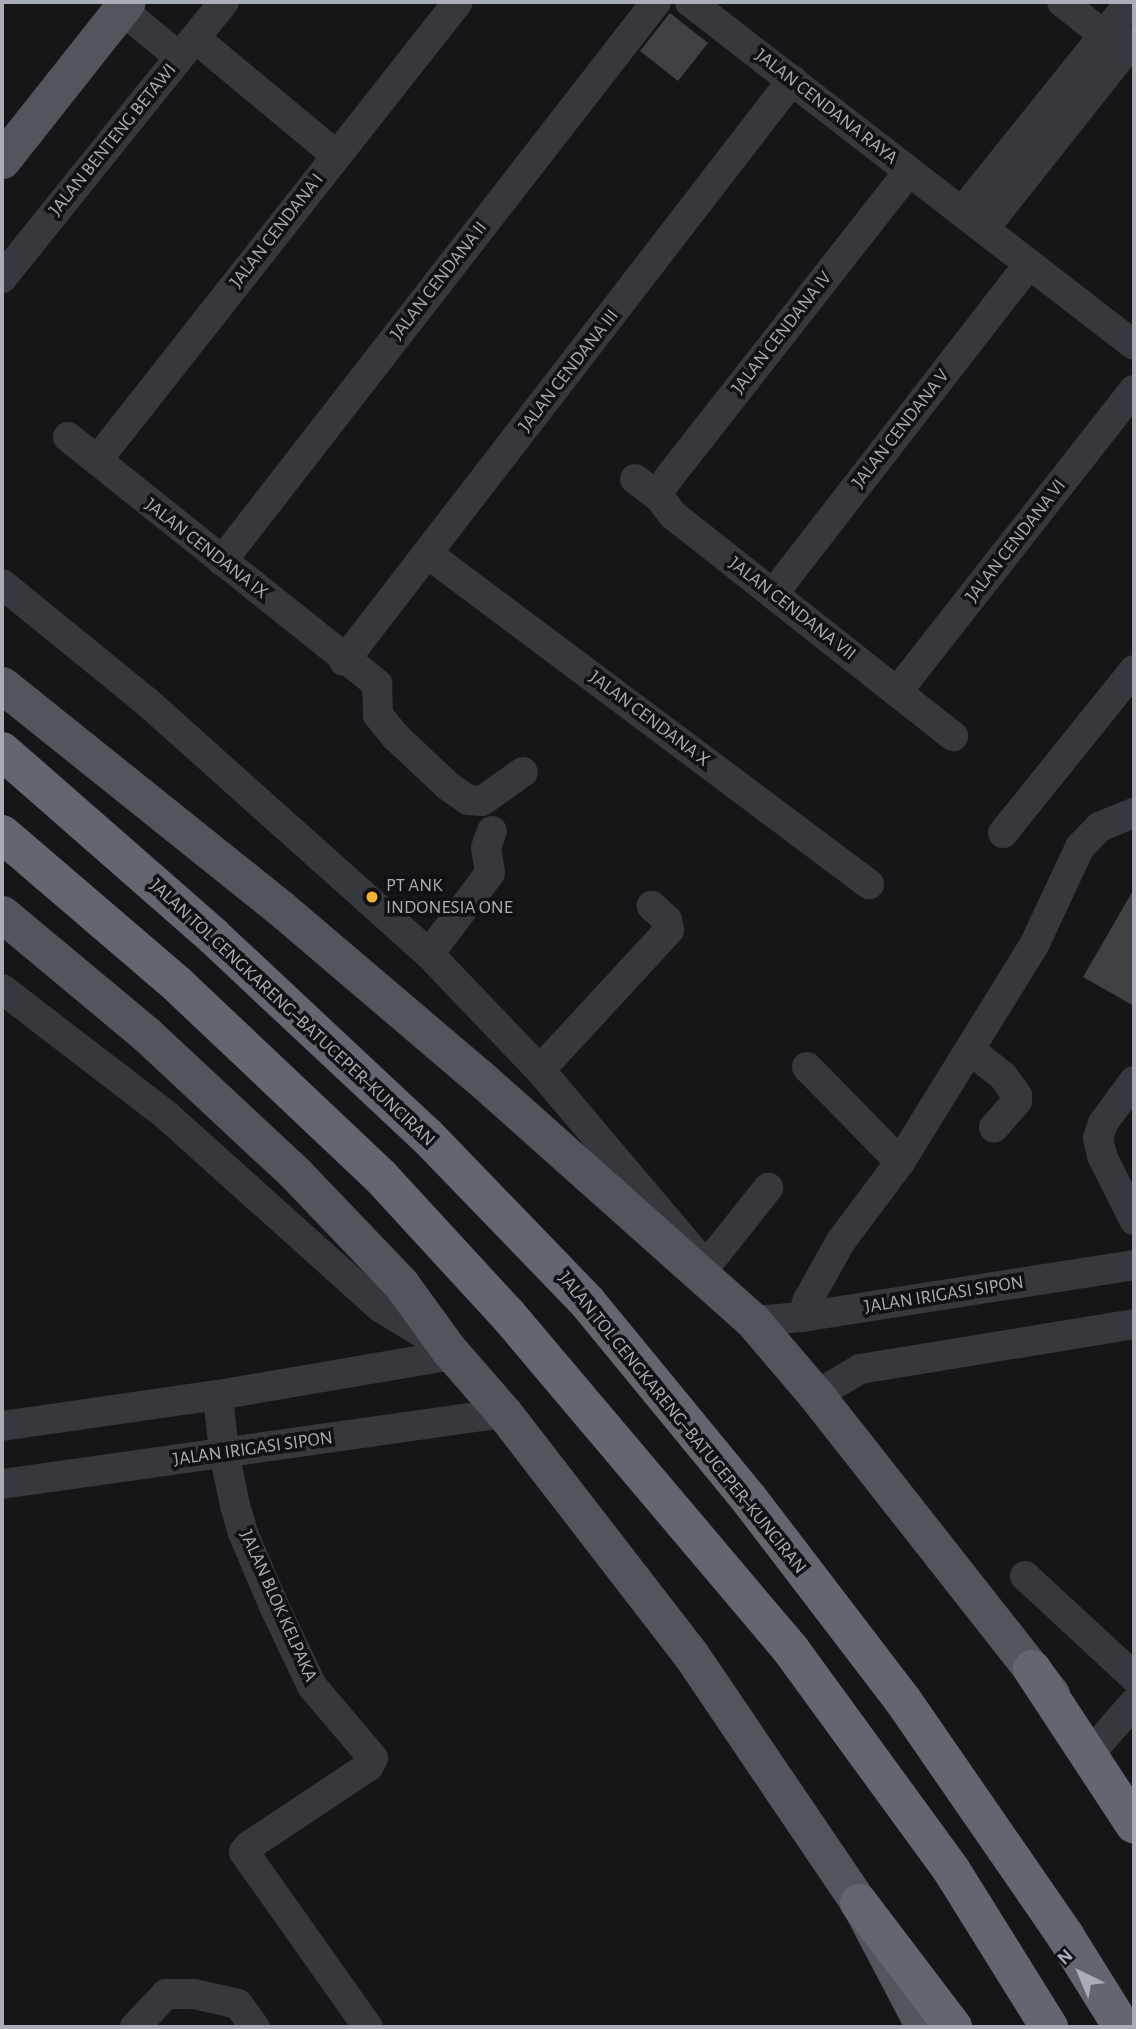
<!DOCTYPE html>
<html>
<head>
<meta charset="utf-8">
<style>
  body { margin:0 }
  #map { position:relative; width:1136px; height:2029px; overflow:hidden; background:#161618; font-family:"Alegreya Sans",sans-serif }
  div>[style] { position:absolute }
  .building>* { inset:0; background:#404145 }
  .minor>* { height:30px; margin:-15px; padding:0 15px; transform-origin:15px; border-radius:15px; background:#37383d }
  .major>* { height:37px; margin:-18.5px; padding:0 18.5px; transform-origin:18.5px; border-radius:18.5px; background:#53555c }
  .highway>* { height:38px; margin:-19px; padding:0 19px; transform-origin:19px; border-radius:19px; background:#63666e }
  .dots>* { width:19px; height:19px; translate:-50% -50%; box-sizing:border-box; border:4px solid #111113; border-radius:50% }
  span { translate:-50% -50%; white-space:nowrap; text-align:center; line-height:1.15; -webkit-text-stroke:7px #111113; paint-order:stroke }
  .street-label { font-size:19px; color:#a8adb8 }
  .poi-label { font-size:19px; color:#a8adb8 }
  .left { translate:0 -50%; text-align:left }
  .frame { position:absolute; inset:0; border:4px solid #a8adb8; pointer-events:none }
  .north { position:absolute; left:1045px; top:1938px; width:70px; height:70px; -webkit-text-stroke:5px #111113; paint-order:stroke; rotate:317deg; font-size:19px; font-weight:700; line-height:28px; text-align:center; color:#a8adb8 }
  .north::after { content:''; display:block; margin:auto; width:24px; height:32px; background:#a8adb8; clip-path:polygon(50% 0,100% 100%,50% 72%,0 100%) }
</style>
</head>
<body>
<div id="map">
  <div class="building">
    <div style="clip-path:polygon(670px 13px,708px 43px,678px 81px,640px 51px)"></div>
    <div style="clip-path:polygon(1134px 889px,1134px 1006px,1083px 977px)"></div>
  </div>
  <div class="minor">
    <div style="left:690px;top:2px;width:561px;rotate:37.69deg"></div>
    <div style="left:1062px;top:2px;width:71px;rotate:38.2deg"></div>
    <div style="left:121px;top:9px;width:75px;rotate:39.6deg"></div>
    <div style="left:195px;top:38px;width:183px;rotate:39.7deg"></div>
    <div style="left:962px;top:212px;width:269px;rotate:-51.3deg"></div>
    <div style="left:984px;top:229px;width:241px;rotate:-51.6deg"></div>
    <div style="left:2px;top:278px;width:354px;rotate:-51.2deg"></div>
    <div style="left:68px;top:437px;width:396px;rotate:38.6deg"></div>
    <div style="left:377px;top:684px;width:31px;rotate:88deg"></div>
    <div style="left:378px;top:715px;width:28px;rotate:51deg"></div>
    <div style="left:396px;top:737px;width:71px;rotate:43.3deg"></div>
    <div style="left:448px;top:786px;width:24px;rotate:35deg"></div>
    <div style="left:468px;top:800px;width:14px;rotate:4deg"></div>
    <div style="left:482px;top:801px;width:50px;rotate:-35.3deg"></div>
    <div style="left:99px;top:462px;width:9px;rotate:-69deg"></div>
    <div style="left:102px;top:454px;width:575px;rotate:-51.78deg"></div>
    <div style="left:635px;top:479px;width:31px;rotate:37deg"></div>
    <div style="left:660px;top:498px;width:21px;rotate:53deg"></div>
    <div style="left:673px;top:515px;width:357px;rotate:38.3deg"></div>
    <div style="left:660px;top:498px;width:9px;rotate:-84deg"></div>
    <div style="left:661px;top:489px;width:16px;rotate:-55deg"></div>
    <div style="left:670px;top:476px;width:387px;rotate:-51.9deg"></div>
    <div style="left:428px;top:554px;width:551px;rotate:36.81deg"></div>
    <div style="left:222px;top:561px;width:708px;rotate:-52.17deg"></div>
    <div style="left:2px;top:584px;width:186px;rotate:39.1deg"></div>
    <div style="left:146px;top:701px;width:380px;rotate:41.8deg"></div>
    <div style="left:429px;top:954px;width:161px;rotate:46.3deg"></div>
    <div style="left:540px;top:1070px;width:238px;rotate:49.8deg"></div>
    <div style="left:773px;top:594px;width:418px;rotate:-52.2deg"></div>
    <div style="left:344px;top:661px;width:734px;rotate:-52.36deg"></div>
    <div style="left:897px;top:692px;width:384px;rotate:-51.9deg"></div>
    <div style="left:1003px;top:833px;width:209px;rotate:-51.2deg"></div>
    <div style="left:429px;top:954px;width:101px;rotate:-53deg"></div>
    <div style="left:490px;top:873px;width:25px;rotate:-99deg"></div>
    <div style="left:486px;top:848px;width:18px;rotate:-71deg"></div>
    <div style="left:2px;top:989px;width:207px;rotate:37.5deg"></div>
    <div style="left:166px;top:1115px;width:288px;rotate:41.9deg"></div>
    <div style="left:380px;top:1307px;width:70px;rotate:31.7deg"></div>
    <div style="left:970px;top:1050px;width:42px;rotate:38.2deg"></div>
    <div style="left:1003px;top:1076px;width:24px;rotate:54deg"></div>
    <div style="left:1017px;top:1095px;width:6px;rotate:90deg"></div>
    <div style="left:1017px;top:1101px;width:35px;rotate:131deg"></div>
    <div style="left:807px;top:1067px;width:133px;rotate:45.6deg"></div>
    <div style="left:540px;top:1070px;width:190px;rotate:-47.3deg"></div>
    <div style="left:669px;top:930px;width:10px;rotate:-101deg"></div>
    <div style="left:667px;top:920px;width:21px;rotate:-137deg"></div>
    <div style="left:1134px;top:1081px;width:52px;rotate:126.4deg"></div>
    <div style="left:1103px;top:1123px;width:16px;rotate:108deg"></div>
    <div style="left:1098px;top:1138px;width:18px;rotate:77deg"></div>
    <div style="left:1102px;top:1156px;width:72px;rotate:63.4deg"></div>
    <div style="left:706px;top:1266px;width:100px;rotate:-51.5deg"></div>
    <div style="left:742px;top:1308px;width:17px;rotate:50deg"></div>
    <div style="left:753px;top:1321px;width:49px;rotate:-4.7deg"></div>
    <div style="left:802px;top:1317px;width:336px;rotate:-8.9deg"></div>
    <div style="left:802px;top:1317px;width:18px;rotate:-71deg"></div>
    <div style="left:808px;top:1300px;width:68px;rotate:-60.8deg"></div>
    <div style="left:841px;top:1241px;width:99px;rotate:-53.2deg"></div>
    <div style="left:900px;top:1162px;width:257px;rotate:-58.3deg"></div>
    <div style="left:1035px;top:943px;width:106px;rotate:-64.9deg"></div>
    <div style="left:1080px;top:847px;width:28px;rotate:-46deg"></div>
    <div style="left:1099px;top:827px;width:38px;rotate:-22deg"></div>
    <div style="left:218px;top:1395px;width:58px;rotate:84.1deg"></div>
    <div style="left:224px;top:1453px;width:53px;rotate:78.1deg"></div>
    <div style="left:235px;top:1505px;width:29px;rotate:74deg"></div>
    <div style="left:243px;top:1533px;width:79px;rotate:67deg"></div>
    <div style="left:274px;top:1606px;width:89px;rotate:64.6deg"></div>
    <div style="left:312px;top:1686px;width:94px;rotate:49.7deg"></div>
    <div style="left:373px;top:1758px;width:9px;rotate:117deg"></div>
    <div style="left:369px;top:1766px;width:143px;rotate:146.4deg"></div>
    <div style="left:250px;top:1845px;width:9px;rotate:131deg"></div>
    <div style="left:244px;top:1852px;width:214px;rotate:54.7deg"></div>
    <div style="left:816px;top:1395px;width:51px;rotate:-30.6deg"></div>
    <div style="left:860px;top:1369px;width:278px;rotate:-9.3deg"></div>
    <div style="left:2px;top:1426px;width:218px;rotate:-8.2deg"></div>
    <div style="left:218px;top:1395px;width:238px;rotate:-9.7deg"></div>
    <div style="left:2px;top:1484px;width:507px;rotate:-8.05deg"></div>
    <div style="left:1025px;top:1576px;width:149px;rotate:42.8deg"></div>
    <div style="left:1093px;top:1750px;width:62px;rotate:-48.9deg"></div>
    <div style="left:135px;top:2027px;width:45px;rotate:-46.8deg"></div>
    <div style="left:166px;top:1994px;width:28px"></div>
    <div style="left:194px;top:1994px;width:45px;rotate:12.8deg"></div>
    <div style="left:238px;top:2004px;width:29px;rotate:54deg"></div>
  </div>
  <div class="major">
    <div style="left:2px;top:160px;width:201px;rotate:-51.7deg"></div>
    <div style="left:2px;top:685px;width:354px;rotate:38.7deg"></div>
    <div style="left:278px;top:906px;width:262px;rotate:40.4deg"></div>
    <div style="left:478px;top:1076px;width:368px;rotate:41.7deg"></div>
    <div style="left:753px;top:1321px;width:97px;rotate:49.6deg"></div>
    <div style="left:816px;top:1395px;width:380px;rotate:51.8deg"></div>
    <div style="left:2px;top:914px;width:187px;rotate:39.8deg"></div>
    <div style="left:146px;top:1034px;width:205px;rotate:43deg"></div>
    <div style="left:296px;top:1174px;width:152px;rotate:46.3deg"></div>
    <div style="left:401px;top:1284px;width:82px;rotate:54deg"></div>
    <div style="left:449px;top:1350px;width:84px;rotate:48.9deg"></div>
    <div style="left:504px;top:1413px;width:306px;rotate:52.3deg"></div>
    <div style="left:691px;top:1655px;width:300px;rotate:55.9deg"></div>
    <div style="left:859px;top:1903px;width:140px;rotate:62.3deg"></div>
  </div>
  <div class="highway">
    <div style="left:2px;top:751px;width:281px;rotate:41.2deg"></div>
    <div style="left:213px;top:936px;width:291px;rotate:43.1deg"></div>
    <div style="left:426px;top:1135px;width:233px;rotate:46deg"></div>
    <div style="left:588px;top:1303px;width:254px;rotate:50.6deg"></div>
    <div style="left:749px;top:1499px;width:252px;rotate:52.6deg"></div>
    <div style="left:902px;top:1699px;width:289px;rotate:55.4deg"></div>
    <div style="left:1066px;top:1937px;width:106px;rotate:58.1deg"></div>
    <div style="left:2px;top:834px;width:230px;rotate:40.6deg"></div>
    <div style="left:177px;top:984px;width:281px;rotate:43.4deg"></div>
    <div style="left:381px;top:1177px;width:188px;rotate:47.4deg"></div>
    <div style="left:508px;top:1315px;width:439px;rotate:49.8deg"></div>
    <div style="left:791px;top:1650px;width:273px;rotate:53.9deg"></div>
    <div style="left:952px;top:1871px;width:184px;rotate:58.1deg"></div>
    <div style="left:1032px;top:1669px;width:186px;rotate:56.7deg"></div>
    <div style="left:859px;top:1903px;width:156px;rotate:52.8deg"></div>
  </div>
  <div class="dots">
    <div style="left:372px;top:897px;background:#f2b134"></div>
  </div>
  <div class="street-label">
    <span style="left:826px;top:107px;rotate:38deg">JALAN CENDANA RAYA</span>
    <span style="left:113px;top:140px;rotate:-51deg">JALAN BENTENG BETAWI</span>
    <span style="left:277px;top:231px;rotate:-52deg">JALAN CENDANA I</span>
    <span style="left:439px;top:281px;rotate:-52deg">JALAN CENDANA II</span>
    <span style="left:782px;top:333px;rotate:-52deg">JALAN CENDANA IV</span>
    <span style="left:569px;top:371px;rotate:-52deg">JALAN CENDANA III</span>
    <span style="left:901px;top:429px;rotate:-52deg">JALAN CENDANA V</span>
    <span style="left:1016px;top:541px;rotate:-52deg">JALAN CENDANA VI</span>
    <span style="left:206px;top:549px;rotate:38deg">JALAN CENDANA IX</span>
    <span style="left:792px;top:609px;rotate:38deg">JALAN CENDANA VII</span>
    <span style="left:649px;top:719px;rotate:37deg">JALAN CENDANA X</span>
    <span style="left:292px;top:1013px;rotate:43deg">JALAN TOL CENGKARENG–BATUCEPER–KUNCIRAN</span>
    <span style="left:944px;top:1295px;rotate:-9deg">JALAN IRIGASI SIPON</span>
    <span style="left:682px;top:1423px;rotate:51deg">JALAN TOL CENGKARENG–BATUCEPER–KUNCIRAN</span>
    <span style="left:253px;top:1449px;rotate:-8deg">JALAN IRIGASI SIPON</span>
    <span style="left:278px;top:1606px;rotate:66deg">JALAN BLOK KELPAKA</span>
  </div>
  <div class="poi-label">
    <span class="left" style="left:386px;top:897px">PT ANK<br>INDONESIA ONE</span>
  </div>
  <div class="frame"></div>
  <div class="north">N</div>
</div>
</body>
</html>
